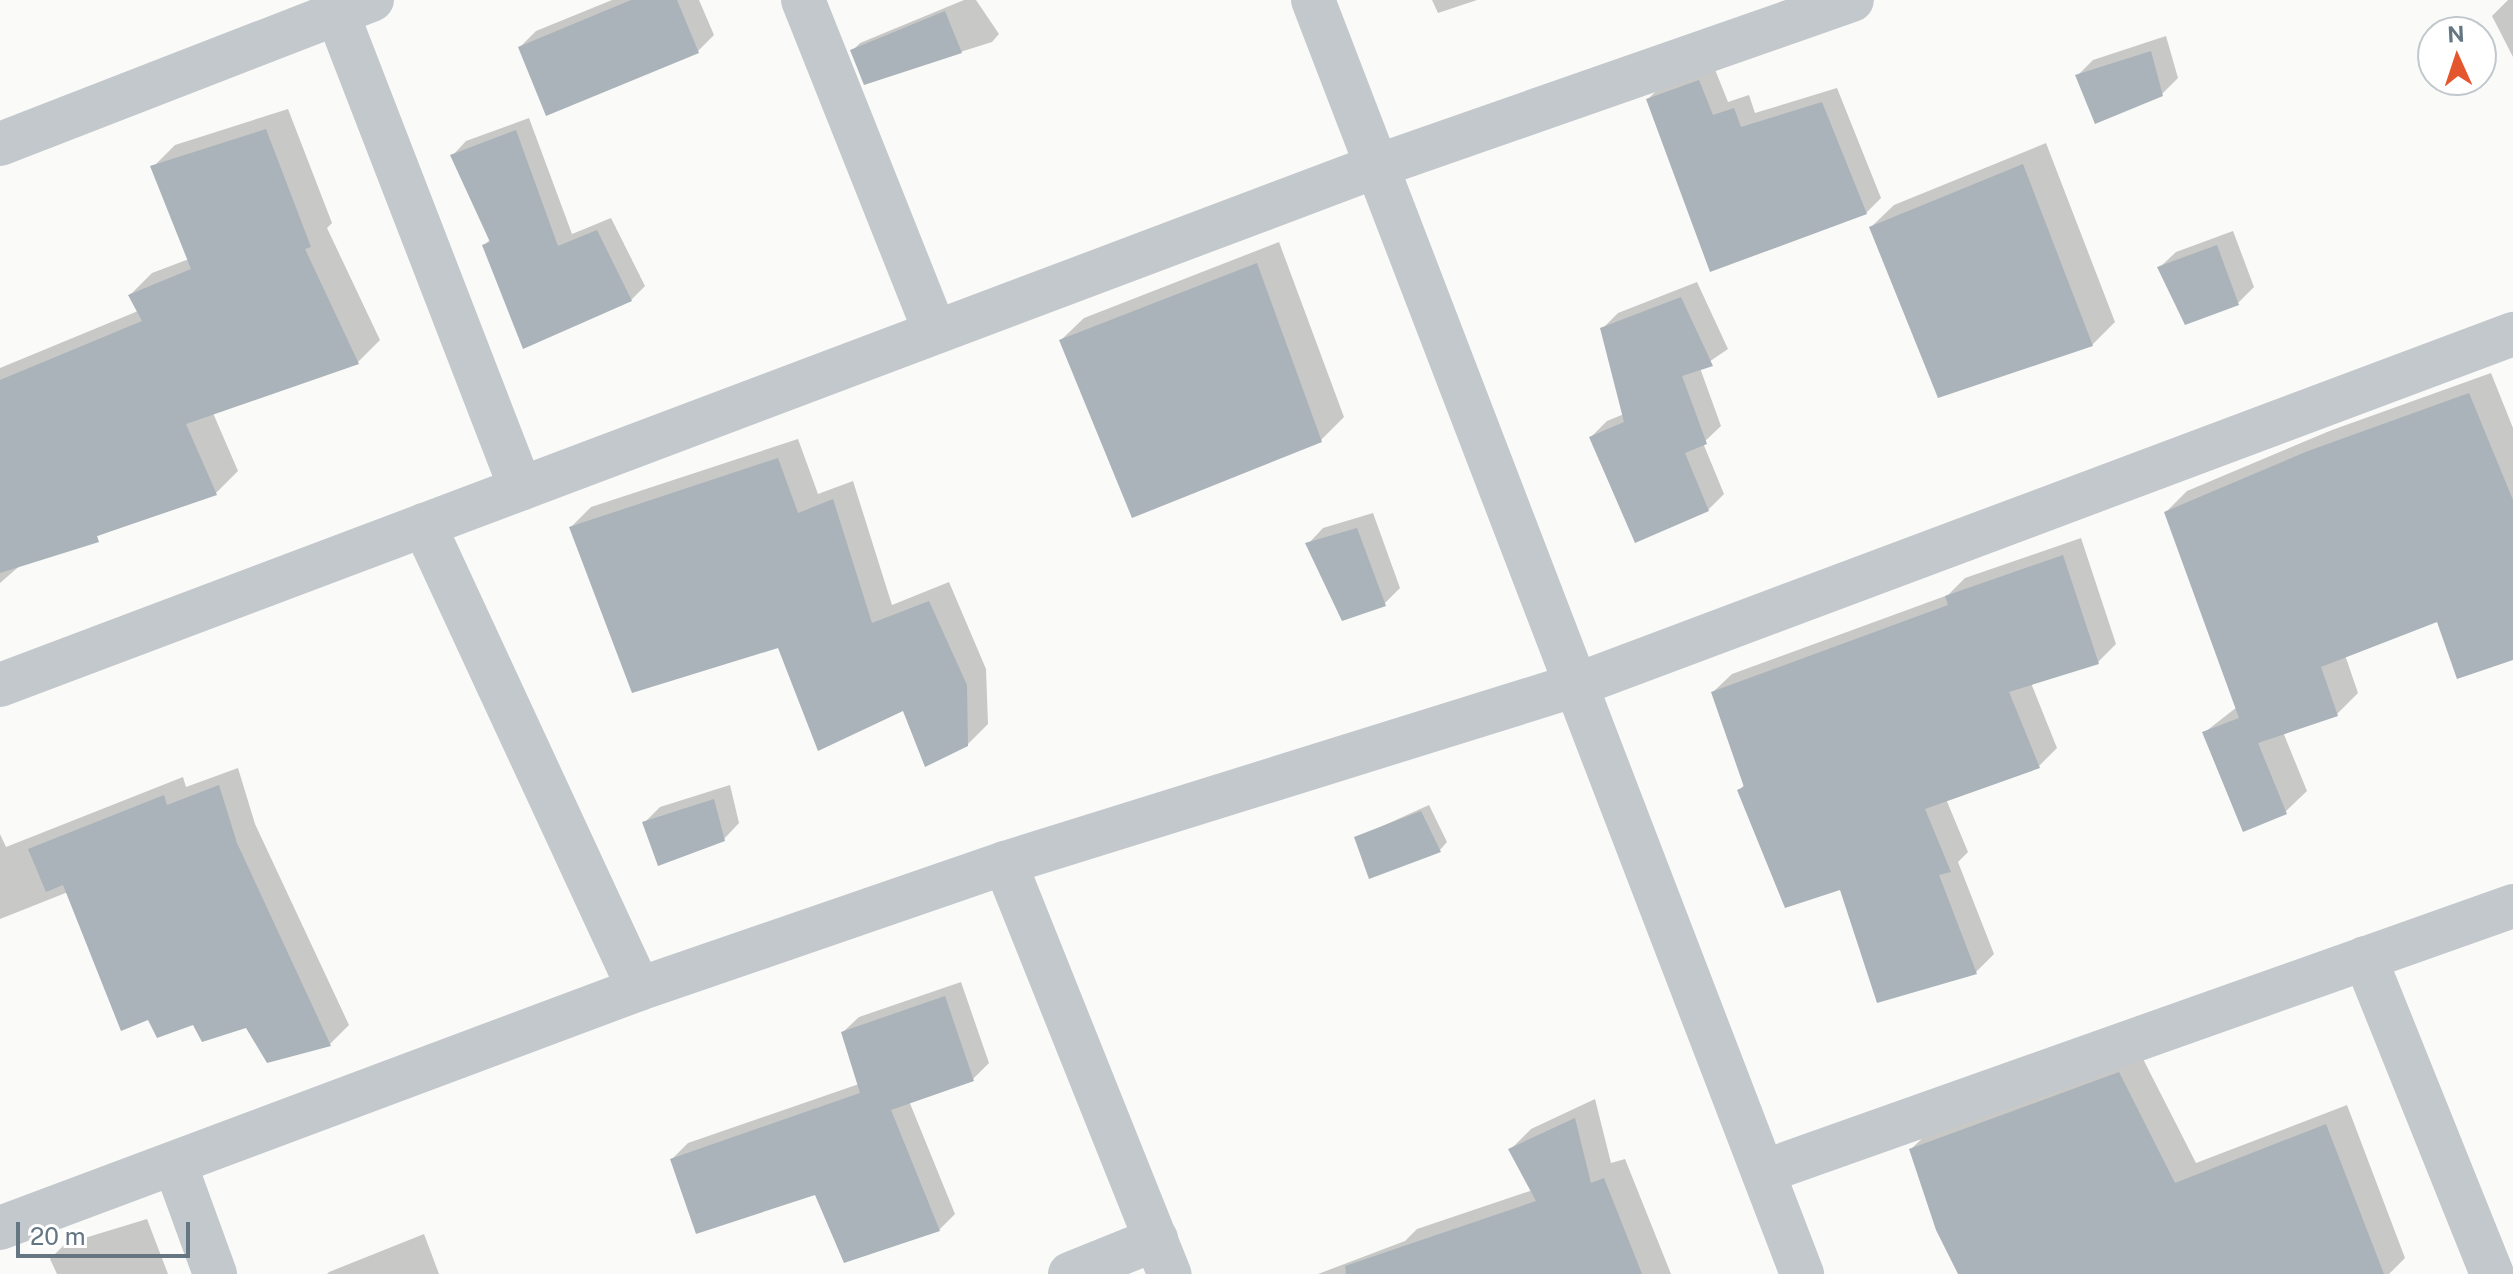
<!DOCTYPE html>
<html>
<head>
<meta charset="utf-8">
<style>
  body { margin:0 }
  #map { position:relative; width:2513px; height:1274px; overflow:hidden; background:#fafaf8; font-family:"Public Sans",sans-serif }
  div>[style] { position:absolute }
  .shadow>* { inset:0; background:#0003 }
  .building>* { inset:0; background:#aab3b9 }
  .minor>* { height:44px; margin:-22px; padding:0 22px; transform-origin:22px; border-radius:22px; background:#c3c8cc }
  .tertiary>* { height:44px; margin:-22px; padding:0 22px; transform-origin:22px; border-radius:22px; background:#c3c8cc }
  span { translate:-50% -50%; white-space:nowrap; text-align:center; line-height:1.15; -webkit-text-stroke:8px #fff; paint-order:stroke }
  .north { position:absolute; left:2417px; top:16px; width:80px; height:80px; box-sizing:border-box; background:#fff; border:2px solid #c1c8cd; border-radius:50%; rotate:357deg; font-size:22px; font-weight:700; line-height:32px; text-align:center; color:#657683 }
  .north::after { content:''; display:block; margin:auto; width:28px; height:36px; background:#e4572e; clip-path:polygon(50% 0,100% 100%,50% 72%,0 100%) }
  .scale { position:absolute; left:16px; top:1222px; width:174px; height:36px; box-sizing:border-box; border:4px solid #657683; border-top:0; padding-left:10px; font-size:24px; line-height:28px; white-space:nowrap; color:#657683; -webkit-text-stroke:6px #fff; paint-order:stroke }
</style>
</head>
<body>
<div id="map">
  <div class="shadow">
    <div style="clip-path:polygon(612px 0,699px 0,714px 35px,698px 51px,520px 47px,536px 31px)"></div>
    <div style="clip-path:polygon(964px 0,976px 0,999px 34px,992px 42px,865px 82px,852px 51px,860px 43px)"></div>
    <div style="clip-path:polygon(1432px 0,1477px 0,1438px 13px)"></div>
    <div style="clip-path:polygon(2508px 0,2513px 0,2513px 57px,2492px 16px)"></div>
    <div style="clip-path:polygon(2166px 36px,2178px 78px,2162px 94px,2077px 76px,2093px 60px)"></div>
    <div style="clip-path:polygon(1714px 67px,1728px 102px,1749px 95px,1755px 113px,1837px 88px,1881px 198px,1866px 213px,1648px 99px,1663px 84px)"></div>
    <div style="clip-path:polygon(288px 109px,332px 223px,327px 228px,380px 340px,358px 362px,213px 413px,238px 471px,216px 493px,23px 563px,0 583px,0 368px,138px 311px,130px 295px,152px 273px,189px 259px,153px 167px,175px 145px)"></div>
    <div style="clip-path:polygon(529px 118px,572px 234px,611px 218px,645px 286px,631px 300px,484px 245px,491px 239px,453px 155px,466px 141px)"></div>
    <div style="clip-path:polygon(2046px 143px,2115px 322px,2092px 345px,1871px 227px,1894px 205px)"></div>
    <div style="clip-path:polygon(2233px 231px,2254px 287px,2238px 303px,2160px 267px,2176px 252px)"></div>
    <div style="clip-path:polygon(1279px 242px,1344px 417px,1321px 440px,1061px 340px,1084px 318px)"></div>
    <div style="clip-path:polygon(1697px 282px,1728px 349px,1700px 368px,1721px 426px,1703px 443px,1724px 494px,1708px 510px,1591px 437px,1607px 421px,1624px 414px,1602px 329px,1618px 313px)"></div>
    <div style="clip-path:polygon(2491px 373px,2513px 428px,2513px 658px,2439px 619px,2345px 655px,2358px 693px,2337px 714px,2283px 732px,2307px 791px,2285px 812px,2205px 732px,2237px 707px,2166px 512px,2187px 491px,2332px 430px)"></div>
    <div style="clip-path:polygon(798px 439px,818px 494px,853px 481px,892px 605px,949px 582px,986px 669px,988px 724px,967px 745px,571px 527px,591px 507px)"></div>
    <div style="clip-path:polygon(1373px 513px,1400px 588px,1384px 604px,1308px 544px,1323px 528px)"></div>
    <div style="clip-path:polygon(2081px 538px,2116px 644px,2098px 662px,2031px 683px,2057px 748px,2039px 766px,1946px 799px,1968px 852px,1958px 862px,1994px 954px,1976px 972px,1842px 887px,1739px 790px,1745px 784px,1713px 692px,1732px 674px,1948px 595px,1965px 578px)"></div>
    <div style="clip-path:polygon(238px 768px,255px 824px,349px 1025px,330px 1044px,247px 1026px,149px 1017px,68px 892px,0 919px,0 834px,6px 847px,183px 777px,186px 787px)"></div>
    <div style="clip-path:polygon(730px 785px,739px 823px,724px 839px,644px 823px,660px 807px)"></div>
    <div style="clip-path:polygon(1429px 805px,1447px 842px,1440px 850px,1356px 838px)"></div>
    <div style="clip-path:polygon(961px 982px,989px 1063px,973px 1079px,909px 1101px,955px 1214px,939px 1230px,817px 1193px,672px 1159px,688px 1143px,859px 1084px,843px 1032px,859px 1017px)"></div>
    <div style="clip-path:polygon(2140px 1053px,2196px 1163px,2347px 1105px,2405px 1258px,2389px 1274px,1960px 1274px,1911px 1149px,1932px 1129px)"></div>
    <div style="clip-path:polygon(1595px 1099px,1611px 1163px,1625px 1159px,1671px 1274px,1318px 1274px,1405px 1241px,1417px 1229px,1533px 1190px,1510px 1150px,1531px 1129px)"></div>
    <div style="clip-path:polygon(147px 1219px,168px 1274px,57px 1274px,50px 1259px,65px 1244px)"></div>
    <div style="clip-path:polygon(424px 1234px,439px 1274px,327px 1274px,329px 1272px)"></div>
  </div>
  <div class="building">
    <div style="clip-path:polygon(631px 0,677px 0,699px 53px,546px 116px,518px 47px)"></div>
    <div style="clip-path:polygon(945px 11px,962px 53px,864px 85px,850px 50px)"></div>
    <div style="clip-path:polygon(2151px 51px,2163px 96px,2095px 124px,2075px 75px)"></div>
    <div style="clip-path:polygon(1699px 80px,1713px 115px,1734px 108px,1741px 127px,1822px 102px,1867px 214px,1710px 272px,1646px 99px)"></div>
    <div style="clip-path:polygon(266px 129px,311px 247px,305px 249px,359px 364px,186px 424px,217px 495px,97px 536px,99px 542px,0 573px,0 380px,142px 321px,128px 295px,191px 269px,150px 166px)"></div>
    <div style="clip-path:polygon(516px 130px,558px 246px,597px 230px,632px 301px,523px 349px,482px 245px,490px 242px,450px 155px)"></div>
    <div style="clip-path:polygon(2023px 164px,2093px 346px,1938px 398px,1869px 227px)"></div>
    <div style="clip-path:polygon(2217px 245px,2239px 305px,2185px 325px,2157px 267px)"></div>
    <div style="clip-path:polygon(1257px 263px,1322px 442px,1132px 518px,1059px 340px)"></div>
    <div style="clip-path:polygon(1681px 297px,1713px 366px,1682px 376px,1707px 444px,1685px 453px,1709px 511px,1635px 543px,1589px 437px,1624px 422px,1600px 328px)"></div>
    <div style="clip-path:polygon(2469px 393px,2513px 500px,2513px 660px,2457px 679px,2437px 622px,2321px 667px,2338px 716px,2258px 743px,2287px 814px,2243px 832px,2202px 732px,2239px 718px,2164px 512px,2308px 451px)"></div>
    <div style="clip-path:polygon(778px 458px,798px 513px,833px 499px,872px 623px,929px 601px,967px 685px,968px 746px,925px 767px,903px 711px,818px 751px,778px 648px,632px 693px,569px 527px)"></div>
    <div style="clip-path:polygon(1357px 528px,1386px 606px,1342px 621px,1305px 543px)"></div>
    <div style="clip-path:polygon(2063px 555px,2099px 664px,2009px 692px,2040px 768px,1925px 809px,1951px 872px,1939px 875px,1977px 974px,1877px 1003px,1840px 890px,1785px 908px,1737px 790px,1744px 787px,1711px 692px,1948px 605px,1945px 596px)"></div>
    <div style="clip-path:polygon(219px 785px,237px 843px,331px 1046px,267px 1063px,246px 1028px,202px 1042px,193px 1025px,157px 1038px,148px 1020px,121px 1031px,63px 885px,46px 892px,28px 849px,164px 795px,167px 805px)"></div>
    <div style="clip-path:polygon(714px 799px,725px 841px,658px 866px,642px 822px)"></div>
    <div style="clip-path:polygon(1421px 811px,1441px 852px,1369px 879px,1354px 837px)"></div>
    <div style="clip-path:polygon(945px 996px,974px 1081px,891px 1110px,940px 1231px,844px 1263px,815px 1195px,696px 1234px,670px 1159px,860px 1093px,841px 1032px)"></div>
    <div style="clip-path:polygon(2119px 1072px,2175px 1183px,2326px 1124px,2384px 1274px,1958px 1274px,1936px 1230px,1909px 1149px)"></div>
    <div style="clip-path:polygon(1575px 1118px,1591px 1183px,1604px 1178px,1642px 1274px,1346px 1274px,1345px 1266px,1536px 1201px,1508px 1149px)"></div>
  </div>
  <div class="minor">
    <div style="left:332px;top:0;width:524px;rotate:68.87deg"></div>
    <div style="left:803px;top:0;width:357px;rotate:68.3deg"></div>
    <div style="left:0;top:144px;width:399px;rotate:-21.2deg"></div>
    <div style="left:1377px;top:166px;width:503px;rotate:-19.26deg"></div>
    <div style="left:424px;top:525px;width:511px;rotate:65.14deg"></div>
    <div style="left:1005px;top:863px;width:443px;rotate:68.2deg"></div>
    <div style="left:2365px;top:958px;width:341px;rotate:68.1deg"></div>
    <div style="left:175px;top:1164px;width:117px;rotate:70deg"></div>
    <div style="left:1763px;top:1172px;width:796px;rotate:-19.53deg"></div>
    <div style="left:0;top:1228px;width:682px;rotate:-20.51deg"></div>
    <div style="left:639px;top:989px;width:387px;rotate:-19deg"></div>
    <div style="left:1005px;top:863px;width:598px;rotate:-17.31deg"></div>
    <div style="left:1576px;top:685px;width:1001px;rotate:-20.54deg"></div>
    <div style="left:1070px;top:1274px;width:93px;rotate:-22.1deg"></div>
  </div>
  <div class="tertiary">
    <div style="left:1313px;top:0;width:1365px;rotate:69deg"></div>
    <div style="left:0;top:685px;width:1472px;rotate:-20.65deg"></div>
  </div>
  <div class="north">N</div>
  <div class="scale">20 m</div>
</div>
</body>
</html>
